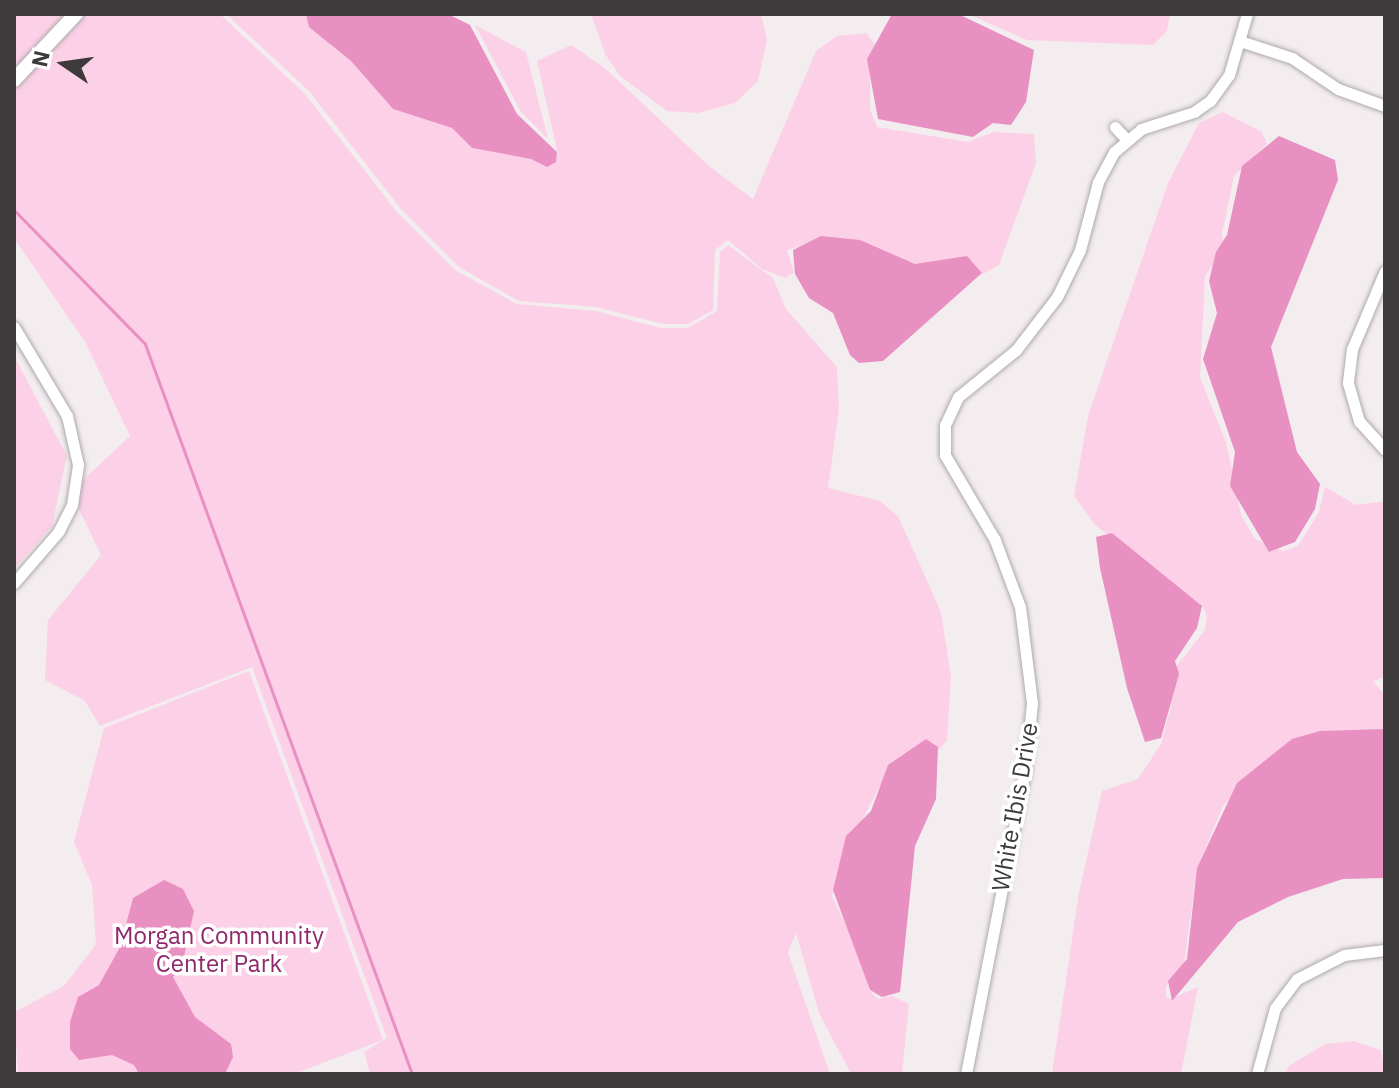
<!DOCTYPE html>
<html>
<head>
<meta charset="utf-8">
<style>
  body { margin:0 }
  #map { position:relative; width:1399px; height:1088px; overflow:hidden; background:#f3edf0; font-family:"IBM Plex Sans",sans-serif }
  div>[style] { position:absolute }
  .green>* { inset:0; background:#fcd1e7 }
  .water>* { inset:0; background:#e990c2 }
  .stream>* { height:3px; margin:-1.5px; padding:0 1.5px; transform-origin:1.5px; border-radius:1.5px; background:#e990c2 }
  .roads { filter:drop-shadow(0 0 2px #afa9ac) drop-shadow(0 0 2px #afa9ac) }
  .minor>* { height:11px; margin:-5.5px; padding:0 5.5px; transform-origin:5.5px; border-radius:5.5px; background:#fff }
  .tertiary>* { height:14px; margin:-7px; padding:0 7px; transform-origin:7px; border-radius:7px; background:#fff }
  span { translate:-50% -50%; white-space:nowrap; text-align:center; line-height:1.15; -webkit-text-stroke:7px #fff; paint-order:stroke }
  .street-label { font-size:24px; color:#3c3a3b }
  .park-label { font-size:24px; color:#8f296a }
  .frame { position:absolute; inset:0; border:16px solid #3c3a3b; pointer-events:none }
  .north { position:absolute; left:24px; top:24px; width:80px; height:80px; -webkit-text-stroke:6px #fff; paint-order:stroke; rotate:283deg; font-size:22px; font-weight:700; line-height:32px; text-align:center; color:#3c3a3b }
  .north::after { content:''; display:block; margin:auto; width:28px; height:36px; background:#3c3a3b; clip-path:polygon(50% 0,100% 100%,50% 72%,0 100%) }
</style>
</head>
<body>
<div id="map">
  <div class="green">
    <div style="clip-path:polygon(14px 14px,69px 14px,14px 72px)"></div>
    <div style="clip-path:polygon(84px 14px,220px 14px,305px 94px,397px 212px,455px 270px,517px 304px,596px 311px,661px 328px,688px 328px,717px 311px,720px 252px,728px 245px,773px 278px,786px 309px,837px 367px,839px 409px,828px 488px,880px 501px,898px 516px,941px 612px,951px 677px,947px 740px,937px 752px,884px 778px,845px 853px,832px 896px,867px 969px,869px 990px,878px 999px,892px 996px,909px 1004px,902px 1074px,851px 1074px,819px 1013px,796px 933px,788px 953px,830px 1074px,370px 1074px,364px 1052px,387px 1038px,252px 667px,100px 726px,85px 701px,45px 680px,48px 620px,101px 555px,77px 505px,83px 480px,130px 436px,85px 342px,14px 238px,14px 88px)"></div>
    <div style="clip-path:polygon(226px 14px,306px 14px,310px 27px,351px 61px,393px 109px,452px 128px,472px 148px,532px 159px,547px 167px,558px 155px,537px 61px,571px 45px,605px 68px,709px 166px,753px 199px,816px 51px,837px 36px,866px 33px,879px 50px,870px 71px,870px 109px,877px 127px,968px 142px,993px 132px,1034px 134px,1036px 163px,999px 265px,983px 274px,971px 264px,904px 264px,807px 244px,787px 250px,794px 273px,785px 278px,762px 269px,728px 240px,715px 250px,713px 310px,688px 324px,663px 324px,596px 307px,519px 301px,459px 267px,401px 209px,309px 91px)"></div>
    <div style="clip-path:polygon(591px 14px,761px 14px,767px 40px,758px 81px,735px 103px,698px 113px,667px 111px,620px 76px,605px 54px)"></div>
    <div style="clip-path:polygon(968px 14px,1170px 14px,1167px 31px,1153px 45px,1027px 40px)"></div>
    <div style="clip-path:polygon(475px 25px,526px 52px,548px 139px,521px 112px)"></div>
    <div style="clip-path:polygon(1223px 112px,1262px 132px,1267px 144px,1234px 176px,1222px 234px,1225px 249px,1205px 276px,1200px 377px,1226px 442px,1241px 515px,1255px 539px,1283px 551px,1298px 546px,1319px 512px,1325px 487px,1356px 505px,1385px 501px,1385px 677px,1373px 681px,1385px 695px,1385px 734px,1332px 733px,1272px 756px,1223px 806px,1197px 869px,1183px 971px,1166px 986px,1166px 997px,1171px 999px,1198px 987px,1181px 1074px,1052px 1074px,1079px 892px,1102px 791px,1138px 779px,1161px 744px,1171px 706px,1172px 672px,1205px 630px,1207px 616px,1203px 607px,1095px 525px,1074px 496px,1088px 416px,1168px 183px,1199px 123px)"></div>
    <div style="clip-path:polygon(14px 356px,67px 456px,52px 526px,14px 569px)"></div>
    <div style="clip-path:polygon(249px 671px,383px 1040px,294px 1074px,18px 1074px,14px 1012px,64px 986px,96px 944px,92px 885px,74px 842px,104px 728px)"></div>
    <div style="clip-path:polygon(1353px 1041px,1381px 1050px,1385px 1074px,1285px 1074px,1289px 1066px,1325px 1044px)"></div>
  </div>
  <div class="water">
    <div style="clip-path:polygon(306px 14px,448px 14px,470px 25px,517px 114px,557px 152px,556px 162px,547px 167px,531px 159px,472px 148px,452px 128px,393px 109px,351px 61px,309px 27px)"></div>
    <div style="clip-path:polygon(892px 14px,958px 14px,1034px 50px,1026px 102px,1011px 125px,993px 123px,973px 137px,878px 119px,867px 59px)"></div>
    <div style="clip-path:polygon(1279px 136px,1335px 160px,1338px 180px,1271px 347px,1297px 452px,1320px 484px,1315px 509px,1295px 542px,1269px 552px,1230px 486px,1235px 452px,1203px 359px,1217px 313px,1209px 281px,1216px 252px,1227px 235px,1242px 166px)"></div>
    <div style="clip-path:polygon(821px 236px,860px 240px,915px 264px,967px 256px,982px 273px,883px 361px,859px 363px,850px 355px,833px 313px,809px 298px,795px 274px,793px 250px)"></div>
    <div style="clip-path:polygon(1112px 533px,1202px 606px,1197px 628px,1175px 661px,1179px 674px,1161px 738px,1145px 742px,1127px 688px,1100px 568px,1096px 537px)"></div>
    <div style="clip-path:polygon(1385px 729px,1385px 878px,1343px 879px,1288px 897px,1238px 922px,1172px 1001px,1168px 981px,1187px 959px,1197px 868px,1237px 783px,1292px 739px,1320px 731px)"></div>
    <div style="clip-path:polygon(926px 739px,938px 747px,936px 799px,915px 846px,900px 992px,882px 997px,870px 990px,833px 890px,846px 836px,871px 811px,888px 765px)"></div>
    <div style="clip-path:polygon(164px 880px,183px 889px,194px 911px,182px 966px,173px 977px,195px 1017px,231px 1044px,233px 1057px,225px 1074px,139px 1074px,134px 1065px,112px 1055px,79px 1060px,70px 1049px,70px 1022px,78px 997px,99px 985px,120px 947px,133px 898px)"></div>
  </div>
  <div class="stream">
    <div style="left:14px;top:210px;width:187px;rotate:45.6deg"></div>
    <div style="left:145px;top:344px;width:777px;rotate:69.91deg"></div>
  </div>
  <div class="roads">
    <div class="minor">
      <div style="left:1240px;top:41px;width:55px;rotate:18.1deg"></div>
      <div style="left:1292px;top:58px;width:55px;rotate:34deg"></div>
      <div style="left:1338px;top:89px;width:50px;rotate:19.9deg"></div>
      <div style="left:1115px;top:127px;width:16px;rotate:47deg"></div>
      <div style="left:1385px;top:271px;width:85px;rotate:112.9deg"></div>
      <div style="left:1352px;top:349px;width:34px;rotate:97deg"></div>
      <div style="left:1348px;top:383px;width:40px;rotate:74deg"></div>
      <div style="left:1359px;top:421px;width:39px;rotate:48deg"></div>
      <div style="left:14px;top:327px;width:104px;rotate:59.2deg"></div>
      <div style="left:67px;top:416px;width:50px;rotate:77.3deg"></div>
      <div style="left:78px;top:465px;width:40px;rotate:98.5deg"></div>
      <div style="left:72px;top:505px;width:29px;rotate:117deg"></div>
      <div style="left:59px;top:531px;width:69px;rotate:130.9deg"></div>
      <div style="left:966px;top:1074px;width:310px;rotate:-79deg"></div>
      <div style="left:1025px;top:770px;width:67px;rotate:-84deg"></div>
      <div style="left:1032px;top:703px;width:97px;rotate:-97.1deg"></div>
      <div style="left:1020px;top:607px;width:72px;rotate:-110.5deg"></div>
      <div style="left:995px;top:540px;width:99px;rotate:-120.5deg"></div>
      <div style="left:945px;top:455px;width:30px;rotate:-90deg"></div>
      <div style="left:945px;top:425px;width:31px;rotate:-65deg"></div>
      <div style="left:958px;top:397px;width:75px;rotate:-39deg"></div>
      <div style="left:1016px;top:350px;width:67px;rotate:-52.3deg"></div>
      <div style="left:1057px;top:297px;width:52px;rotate:-63.9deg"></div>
      <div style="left:1080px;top:250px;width:70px;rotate:-75.2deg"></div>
      <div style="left:1098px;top:182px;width:34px;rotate:-62deg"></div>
      <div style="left:1114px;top:152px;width:35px;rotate:-40deg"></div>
      <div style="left:1141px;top:129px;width:56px;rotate:-17.8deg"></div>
      <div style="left:1194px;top:112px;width:19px;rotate:-35deg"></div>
      <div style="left:1210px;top:101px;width:32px;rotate:-54deg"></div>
      <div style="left:1229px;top:75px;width:64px;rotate:-73.6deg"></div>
      <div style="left:1257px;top:1074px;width:68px;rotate:-74.7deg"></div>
      <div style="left:1275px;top:1008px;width:36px;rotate:-53deg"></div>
      <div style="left:1297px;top:979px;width:53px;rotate:-27.1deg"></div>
      <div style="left:1344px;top:955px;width:41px;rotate:-7deg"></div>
    </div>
    <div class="tertiary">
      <div style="left:14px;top:80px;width:91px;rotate:-46.8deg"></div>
    </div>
  </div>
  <div class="street-label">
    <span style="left:1015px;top:807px;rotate:-80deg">White Ibis Drive</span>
  </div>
  <div class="park-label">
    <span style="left:219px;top:950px">Morgan Community<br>Center Park</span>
  </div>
  <div class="frame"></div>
  <div class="north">N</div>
</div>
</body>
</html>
